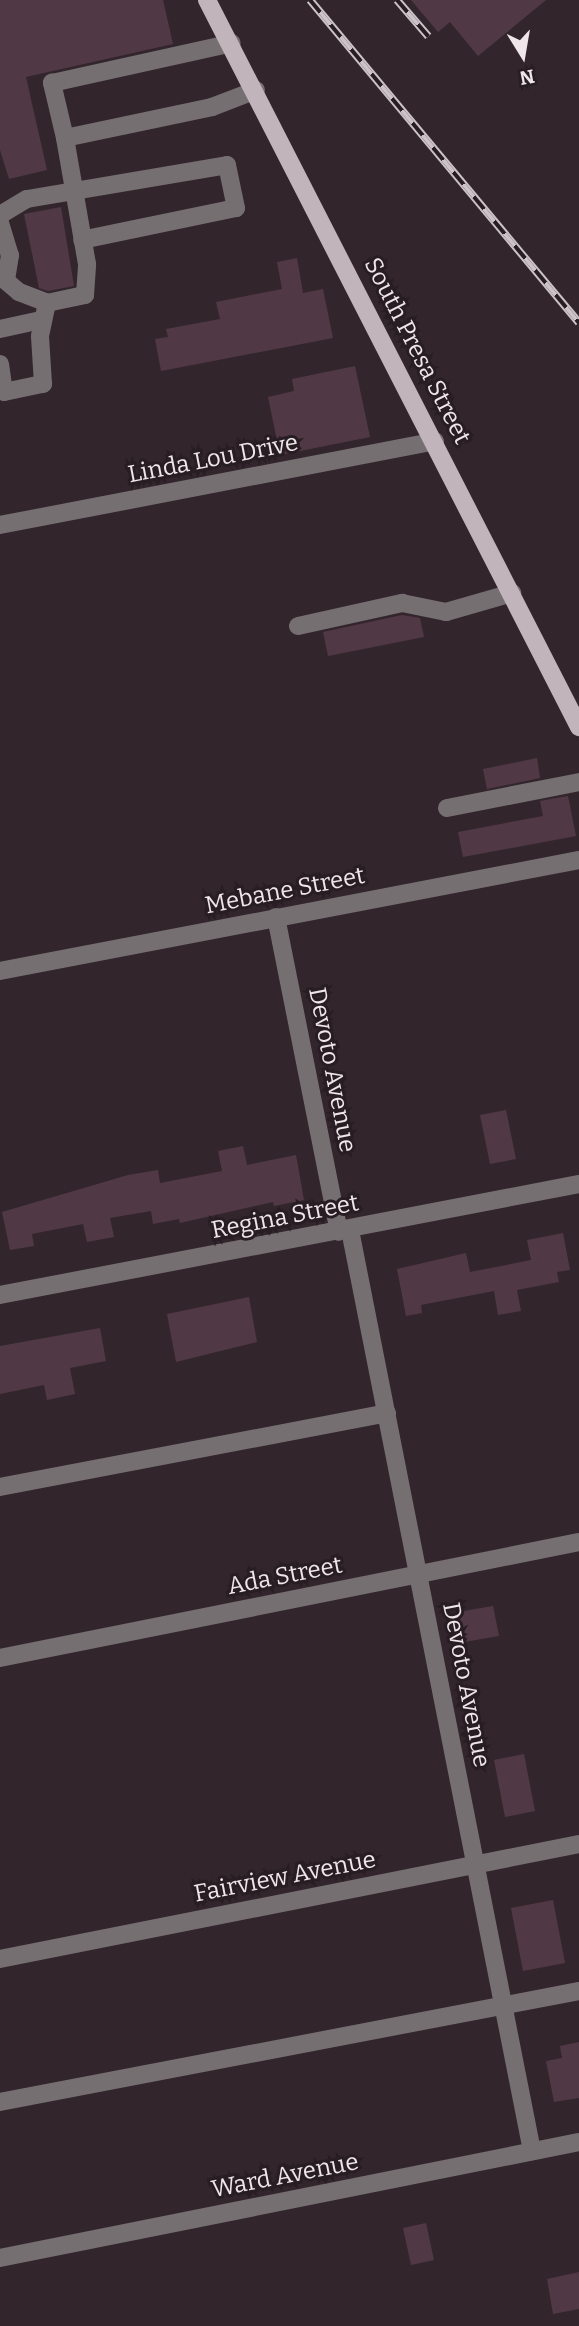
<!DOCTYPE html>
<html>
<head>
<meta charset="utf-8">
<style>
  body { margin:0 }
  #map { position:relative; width:579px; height:2326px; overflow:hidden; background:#32262c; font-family:Bitter,serif }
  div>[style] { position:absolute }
  .building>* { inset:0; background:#513845 }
  .minor>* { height:18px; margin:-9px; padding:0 9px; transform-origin:9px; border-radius:9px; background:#766f72 }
  .major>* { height:18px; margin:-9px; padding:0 9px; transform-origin:9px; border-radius:9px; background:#c1b4ba }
  .rail>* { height:8px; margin-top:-4px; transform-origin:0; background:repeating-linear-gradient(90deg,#281d22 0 16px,#ccc2c7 0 32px); box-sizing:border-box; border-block:2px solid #ccc2c7 }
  span { translate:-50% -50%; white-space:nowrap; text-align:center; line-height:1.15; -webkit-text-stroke:6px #281d22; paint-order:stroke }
  .street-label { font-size:24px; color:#efe6ea }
  .north { position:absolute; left:488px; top:21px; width:70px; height:70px; -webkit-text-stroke:5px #281d22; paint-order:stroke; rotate:169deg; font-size:19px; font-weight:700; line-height:28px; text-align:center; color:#efe6ea }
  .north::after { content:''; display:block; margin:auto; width:24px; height:32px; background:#efe6ea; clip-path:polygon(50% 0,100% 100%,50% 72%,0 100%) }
</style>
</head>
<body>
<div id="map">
  <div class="building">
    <div style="clip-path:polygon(0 0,163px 0,173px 44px,26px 77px,47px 170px,9px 179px,0 150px)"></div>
    <div style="clip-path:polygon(411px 0,546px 0,478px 56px,450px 22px,438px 32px)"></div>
    <div style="clip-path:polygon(61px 207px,74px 286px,48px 291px,39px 288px,24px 214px)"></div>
    <div style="clip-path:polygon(297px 258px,303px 293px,323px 289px,333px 338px,161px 371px,155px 339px,168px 337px,166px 329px,220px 319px,216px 302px,282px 289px,277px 262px)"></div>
    <div style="clip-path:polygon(355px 366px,370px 437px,280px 455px,268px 397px,294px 391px,292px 379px)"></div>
    <div style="clip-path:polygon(402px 615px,420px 618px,424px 637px,328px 656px,323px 632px)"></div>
    <div style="clip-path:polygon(537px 758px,540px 778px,487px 789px,483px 769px)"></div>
    <div style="clip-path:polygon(568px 796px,576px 836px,463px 857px,458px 832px,543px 816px,540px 801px)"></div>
    <div style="clip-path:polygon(506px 1110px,516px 1159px,490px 1164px,480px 1115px)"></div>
    <div style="clip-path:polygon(243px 1146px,247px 1165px,296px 1155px,304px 1200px,274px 1206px,273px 1202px,180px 1223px,179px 1219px,153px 1224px,151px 1211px,110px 1218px,114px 1237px,87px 1242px,83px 1224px,32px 1234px,34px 1246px,10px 1250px,2px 1212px,128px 1175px,158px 1170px,160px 1183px,222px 1171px,218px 1151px)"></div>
    <div style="clip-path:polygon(563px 1233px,570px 1270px,557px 1272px,559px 1282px,517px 1290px,521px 1311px,498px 1315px,494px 1291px,421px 1305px,422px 1313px,406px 1316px,397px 1269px,466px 1253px,470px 1272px,531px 1260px,527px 1240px)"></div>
    <div style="clip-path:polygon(249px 1297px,257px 1342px,176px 1362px,167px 1314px)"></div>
    <div style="clip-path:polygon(100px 1328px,106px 1361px,70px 1368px,75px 1394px,47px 1400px,44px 1385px,0 1394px,0 1346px)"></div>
    <div style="clip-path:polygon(493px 1606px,499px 1636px,464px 1642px,458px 1612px)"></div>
    <div style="clip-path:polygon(524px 1754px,535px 1811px,505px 1817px,494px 1760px)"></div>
    <div style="clip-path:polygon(553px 1900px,565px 1963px,523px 1971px,511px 1908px)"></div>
    <div style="clip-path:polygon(579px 2042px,579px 2098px,554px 2102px,546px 2061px,562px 2058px,560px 2046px)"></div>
    <div style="clip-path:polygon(426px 2223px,434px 2260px,411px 2265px,403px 2228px)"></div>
    <div style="clip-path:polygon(579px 2272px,579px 2309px,553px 2314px,547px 2279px)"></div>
  </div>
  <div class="minor">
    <div style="left:65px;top:138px;width:57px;rotate:-103.3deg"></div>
    <div style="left:52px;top:83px;width:184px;rotate:-12.5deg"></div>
    <div style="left:0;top:215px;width:31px;rotate:-31deg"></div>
    <div style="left:27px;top:199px;width:203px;rotate:-9.6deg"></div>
    <div style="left:227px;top:165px;width:44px;rotate:78.2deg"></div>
    <div style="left:236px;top:208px;width:157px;rotate:168.3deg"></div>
    <div style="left:0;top:223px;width:34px;rotate:73deg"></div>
    <div style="left:10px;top:255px;width:26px;rotate:99deg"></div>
    <div style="left:0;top:276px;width:25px;rotate:40deg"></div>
    <div style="left:19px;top:292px;width:30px;rotate:21deg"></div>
    <div style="left:47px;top:303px;width:39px;rotate:-12deg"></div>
    <div style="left:85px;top:295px;width:31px;rotate:-86deg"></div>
    <div style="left:87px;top:264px;width:128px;rotate:-99.9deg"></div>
    <div style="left:65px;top:138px;width:150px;rotate:-11.9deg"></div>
    <div style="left:212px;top:107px;width:47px;rotate:-21.1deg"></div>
    <div style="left:0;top:329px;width:42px;rotate:-12.4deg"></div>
    <div style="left:0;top:364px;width:28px;rotate:82deg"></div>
    <div style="left:4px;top:392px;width:40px;rotate:-12deg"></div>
    <div style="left:43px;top:384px;width:48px;rotate:-93.6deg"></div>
    <div style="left:40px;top:336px;width:34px;rotate:-78deg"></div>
    <div style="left:0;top:525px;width:443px;rotate:-10.9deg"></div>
    <div style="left:298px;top:626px;width:107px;rotate:-12.5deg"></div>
    <div style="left:402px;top:603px;width:45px;rotate:11.6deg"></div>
    <div style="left:446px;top:612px;width:69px;rotate:-16.1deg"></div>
    <div style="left:447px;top:808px;width:135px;rotate:-11.1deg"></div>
    <div style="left:276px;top:917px;width:321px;rotate:78.7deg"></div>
    <div style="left:0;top:971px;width:590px;rotate:-10.85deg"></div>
    <div style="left:350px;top:1230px;width:939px;rotate:78.82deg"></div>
    <div style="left:0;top:1295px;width:590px;rotate:-10.85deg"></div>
    <div style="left:0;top:1487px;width:394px;rotate:-10.8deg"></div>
    <div style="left:0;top:1658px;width:591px;rotate:-11.33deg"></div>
    <div style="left:0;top:1959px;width:590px;rotate:-11.23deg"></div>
    <div style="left:0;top:2102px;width:590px;rotate:-10.85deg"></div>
    <div style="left:0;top:2258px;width:591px;rotate:-11.33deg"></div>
  </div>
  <div class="major">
    <div style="left:207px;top:0;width:817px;rotate:62.9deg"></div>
  </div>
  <div class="rail">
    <div style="left:310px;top:0;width:420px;rotate:50.2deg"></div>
    <div style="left:397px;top:0;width:48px;rotate:49.3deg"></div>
  </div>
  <div class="street-label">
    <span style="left:417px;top:351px;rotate:63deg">South Presa Street</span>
    <span style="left:213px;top:459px;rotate:-11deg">Linda Lou Drive</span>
    <span style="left:285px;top:891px;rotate:-11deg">Mebane Street</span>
    <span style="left:332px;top:1070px;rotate:79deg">Devoto Avenue</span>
    <span style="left:285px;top:1217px;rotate:-11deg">Regina Street</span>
    <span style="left:285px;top:1576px;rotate:-11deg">Ada Street</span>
    <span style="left:466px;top:1685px;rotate:79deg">Devoto Avenue</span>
    <span style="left:285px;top:1877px;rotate:-11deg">Fairview Avenue</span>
    <span style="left:285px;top:2176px;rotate:-11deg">Ward Avenue</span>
  </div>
  <div class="north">N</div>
</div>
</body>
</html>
